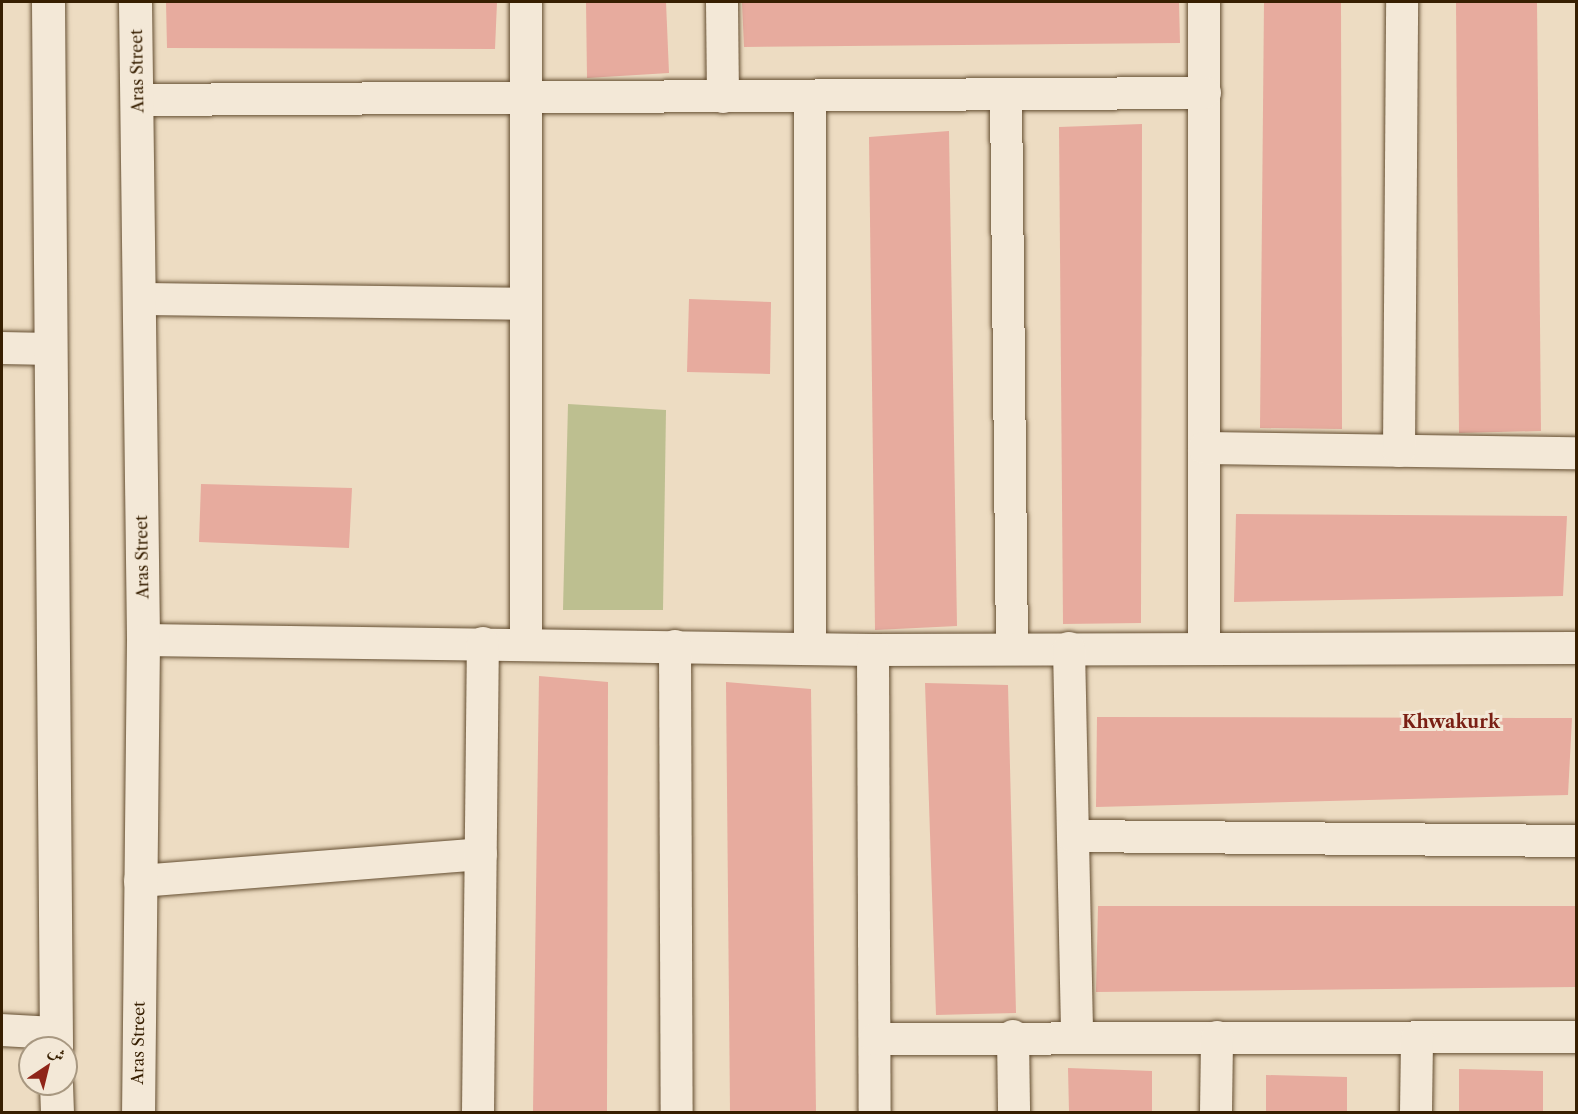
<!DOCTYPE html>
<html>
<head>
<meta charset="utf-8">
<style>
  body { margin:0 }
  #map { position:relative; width:1578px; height:1114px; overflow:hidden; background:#eddcc2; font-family:"Libre Caslon Text",Amiri,serif }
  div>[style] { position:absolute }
  .green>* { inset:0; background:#bdbf90 }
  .building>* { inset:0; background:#e7ab9e }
  .roads { filter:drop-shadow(0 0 2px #644e31) drop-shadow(0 0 2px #644e31) }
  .street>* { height:32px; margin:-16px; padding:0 16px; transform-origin:16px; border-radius:16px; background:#f3e8d7 }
  .secondary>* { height:33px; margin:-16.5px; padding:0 16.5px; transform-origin:16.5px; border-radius:16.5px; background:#f3e8d7 }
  span { translate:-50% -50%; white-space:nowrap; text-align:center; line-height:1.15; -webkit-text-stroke:6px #f3e8d7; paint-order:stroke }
  .street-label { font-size:16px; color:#371f01 }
  .neighbourhood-label { font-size:18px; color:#7a1f14; font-weight:700 }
  .frame { position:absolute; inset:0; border:3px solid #371f01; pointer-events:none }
  .north { position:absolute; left:18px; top:1036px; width:60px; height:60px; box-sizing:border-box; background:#f3e8d7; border:2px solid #a89881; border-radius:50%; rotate:35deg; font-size:16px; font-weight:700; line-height:24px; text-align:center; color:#371f01 }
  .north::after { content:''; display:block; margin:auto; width:21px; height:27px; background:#8f2418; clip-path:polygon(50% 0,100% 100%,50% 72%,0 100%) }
</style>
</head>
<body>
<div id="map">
  <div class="green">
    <div style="clip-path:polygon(568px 404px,666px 410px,663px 610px,563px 610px)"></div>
  </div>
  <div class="building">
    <div style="clip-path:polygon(166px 2px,497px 2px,495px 49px,167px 48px)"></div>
    <div style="clip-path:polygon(586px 2px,666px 2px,669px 73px,587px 78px)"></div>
    <div style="clip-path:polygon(742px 2px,1179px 2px,1180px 43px,744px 47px)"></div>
    <div style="clip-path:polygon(1264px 2px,1341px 2px,1342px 429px,1260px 428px)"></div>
    <div style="clip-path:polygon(1456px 2px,1537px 2px,1541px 431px,1459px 433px)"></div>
    <div style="clip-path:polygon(1142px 124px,1141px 623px,1063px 624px,1059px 127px)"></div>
    <div style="clip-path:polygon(949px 131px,957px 626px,875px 630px,869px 137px)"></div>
    <div style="clip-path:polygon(689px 299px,771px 302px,770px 374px,687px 372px)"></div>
    <div style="clip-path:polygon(201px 484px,352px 488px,349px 548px,199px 542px)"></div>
    <div style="clip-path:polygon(1236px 514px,1567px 516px,1563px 596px,1234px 602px)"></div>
    <div style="clip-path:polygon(539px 676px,608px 682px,607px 1112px,533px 1112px)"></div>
    <div style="clip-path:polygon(726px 682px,811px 689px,816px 1112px,730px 1112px)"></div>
    <div style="clip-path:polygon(925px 683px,1008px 685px,1016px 1013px,936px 1015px)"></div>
    <div style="clip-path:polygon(1097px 717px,1572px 718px,1568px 795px,1096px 807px)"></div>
    <div style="clip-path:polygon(1098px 906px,1576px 906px,1576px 987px,1096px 992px)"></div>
    <div style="clip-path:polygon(1068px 1068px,1152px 1071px,1152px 1112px,1069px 1112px)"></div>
    <div style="clip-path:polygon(1459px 1069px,1543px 1071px,1543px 1112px,1459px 1112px)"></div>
    <div style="clip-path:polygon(1266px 1075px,1347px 1077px,1347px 1112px,1266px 1112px)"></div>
  </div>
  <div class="roads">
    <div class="street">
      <div style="left:722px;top:2px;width:95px;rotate:89.4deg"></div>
      <div style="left:1204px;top:2px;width:645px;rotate:90deg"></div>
      <div style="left:1006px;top:95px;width:554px;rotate:89.38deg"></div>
      <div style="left:138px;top:100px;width:1067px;rotate:-0.38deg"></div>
      <div style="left:140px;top:299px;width:385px;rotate:0.7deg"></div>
      <div style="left:2px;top:348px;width:48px;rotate:1.2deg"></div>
      <div style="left:1204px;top:448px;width:372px;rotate:0.8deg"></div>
      <div style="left:1399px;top:451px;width:449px;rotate:-89.6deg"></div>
      <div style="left:143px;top:640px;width:730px;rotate:0.78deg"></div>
      <div style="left:873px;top:650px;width:703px;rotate:-0.16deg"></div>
      <div style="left:526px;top:643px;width:641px;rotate:-90deg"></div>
      <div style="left:675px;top:646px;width:466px;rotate:89.8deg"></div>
      <div style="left:810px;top:648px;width:552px;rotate:-90deg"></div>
      <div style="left:1069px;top:648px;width:389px;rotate:88.8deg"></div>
      <div style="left:873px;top:650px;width:462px;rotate:89.8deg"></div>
      <div style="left:1073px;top:836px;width:503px;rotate:0.57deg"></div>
      <div style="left:140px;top:881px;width:342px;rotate:-4.5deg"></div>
      <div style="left:2px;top:1030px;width:54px;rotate:3.2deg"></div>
      <div style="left:1013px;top:1036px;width:76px;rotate:89.2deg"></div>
      <div style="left:876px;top:1039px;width:700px;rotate:-0.16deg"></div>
      <div style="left:478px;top:1112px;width:469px;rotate:-89.4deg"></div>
      <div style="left:1216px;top:1112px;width:75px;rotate:-89.2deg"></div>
      <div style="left:1416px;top:1112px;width:75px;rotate:-89.2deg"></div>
    </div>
    <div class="secondary">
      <div style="left:48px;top:2px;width:1046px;rotate:89.56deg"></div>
      <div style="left:135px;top:2px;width:638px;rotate:89.28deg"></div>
      <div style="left:143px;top:640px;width:472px;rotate:90.6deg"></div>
      <div style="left:56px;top:1084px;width:28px;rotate:88deg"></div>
    </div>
  </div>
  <div class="street-label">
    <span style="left:137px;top:71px;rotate:-91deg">Aras Street</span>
    <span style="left:142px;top:557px;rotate:-91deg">Aras Street</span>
    <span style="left:138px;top:1043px;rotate:-89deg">Aras Street</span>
  </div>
  <div class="neighbourhood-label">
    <span style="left:1451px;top:722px">Khwakurk</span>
  </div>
  <div class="frame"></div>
  <div class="north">ش</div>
</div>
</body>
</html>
